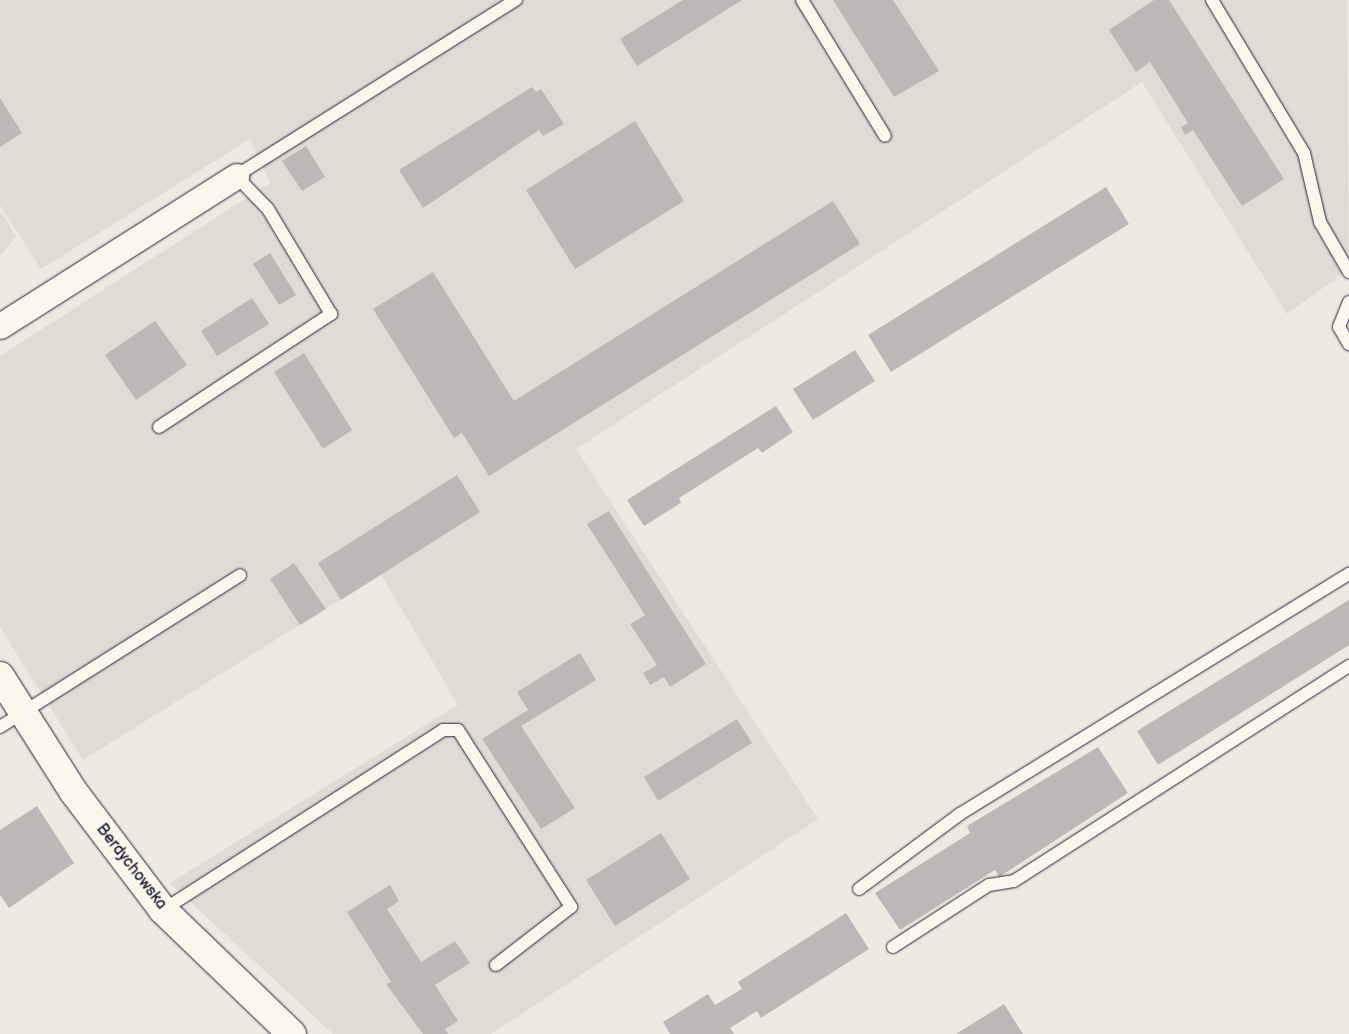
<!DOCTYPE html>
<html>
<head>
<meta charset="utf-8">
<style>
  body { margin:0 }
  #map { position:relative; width:1349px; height:1034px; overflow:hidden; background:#eeeae2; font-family:"Balsamiq Sans",sans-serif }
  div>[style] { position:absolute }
  .built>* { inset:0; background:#dfdbd5 }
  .building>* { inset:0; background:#bcb8b8 }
  .roads { filter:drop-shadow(0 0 1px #22223b) drop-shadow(0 0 1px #22223b) }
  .lane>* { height:12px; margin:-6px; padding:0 6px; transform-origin:6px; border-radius:6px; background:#fbf7ec }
  .street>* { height:25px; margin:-12.5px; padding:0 12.5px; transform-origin:12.5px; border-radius:12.5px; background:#fbf7ec }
  .secondary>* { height:28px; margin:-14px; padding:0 14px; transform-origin:14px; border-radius:14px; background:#fbf7ec }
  span { translate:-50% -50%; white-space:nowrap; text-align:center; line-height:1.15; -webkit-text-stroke:4px #fbf7ec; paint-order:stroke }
  .street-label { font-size:16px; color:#22223b }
</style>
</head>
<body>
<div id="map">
  <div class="built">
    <div style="clip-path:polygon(0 0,1347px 0,1349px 269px,1287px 314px,1142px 82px,576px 449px,818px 819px,491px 1034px,333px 1034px,170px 883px,458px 705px,381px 574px,83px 760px,0 627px,0 356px,270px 183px,250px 139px,41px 269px,0 205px)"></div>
    <div style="clip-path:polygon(0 211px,16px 236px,0 256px)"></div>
  </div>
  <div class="building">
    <div style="clip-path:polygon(683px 0,742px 0,637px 66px,620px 39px)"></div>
    <div style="clip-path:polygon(833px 0,893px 0,939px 71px,894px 97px)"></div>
    <div style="clip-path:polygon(1154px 0,1169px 0,1284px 179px,1242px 206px,1193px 130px,1185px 135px,1181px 127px,1188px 123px,1150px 62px,1136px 72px,1109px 30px)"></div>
    <div style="clip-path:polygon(532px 87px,536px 92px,541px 89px,564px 124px,543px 136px,539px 130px,423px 208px,399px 170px)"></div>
    <div style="clip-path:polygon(0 98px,22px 133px,0 147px)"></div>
    <div style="clip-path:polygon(635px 121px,684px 201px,575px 269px,526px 190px)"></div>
    <div style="clip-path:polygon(306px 146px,325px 177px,302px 191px,282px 161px)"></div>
    <div style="clip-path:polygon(1106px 187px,1129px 224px,891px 372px,868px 335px)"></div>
    <div style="clip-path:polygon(833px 201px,860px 244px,489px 476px,462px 433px,454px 438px,373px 309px,433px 272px,514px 401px)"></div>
    <div style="clip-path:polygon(270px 253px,296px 295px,279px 305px,253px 264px)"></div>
    <div style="clip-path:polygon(252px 298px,269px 324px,217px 356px,201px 331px)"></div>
    <div style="clip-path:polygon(155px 321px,187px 365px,136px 400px,105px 355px)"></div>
    <div style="clip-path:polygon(855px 350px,875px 381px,813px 420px,793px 389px)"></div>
    <div style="clip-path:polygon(304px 353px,352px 430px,323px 449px,274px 372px)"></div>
    <div style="clip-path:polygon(776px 406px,793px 432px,762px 453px,758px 448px,679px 498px,681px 503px,644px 526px,627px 500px)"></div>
    <div style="clip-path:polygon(457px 475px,480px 512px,341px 600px,318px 563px)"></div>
    <div style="clip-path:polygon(609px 511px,706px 664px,670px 687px,664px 677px,650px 685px,643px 673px,657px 665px,630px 624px,645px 615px,587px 524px)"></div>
    <div style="clip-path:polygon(294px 563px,326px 609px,300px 625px,270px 579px)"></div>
    <div style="clip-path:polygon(1349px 600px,1349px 645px,1158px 765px,1137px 731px)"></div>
    <div style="clip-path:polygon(580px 653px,596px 680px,521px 726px,575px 808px,541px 829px,482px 739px,528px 710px,517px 692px)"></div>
    <div style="clip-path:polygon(737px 719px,752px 743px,658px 801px,644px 777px)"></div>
    <div style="clip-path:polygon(1098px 747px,1128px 793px,999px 877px,995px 870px,900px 930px,875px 893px,970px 833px,967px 826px)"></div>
    <div style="clip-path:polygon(37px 806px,74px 863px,9px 908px,0 895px,0 830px)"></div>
    <div style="clip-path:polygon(661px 833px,690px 879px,615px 926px,586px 880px)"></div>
    <div style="clip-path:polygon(390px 885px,399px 901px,387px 909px,421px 962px,455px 941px,470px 963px,435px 985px,458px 1021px,445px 1029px,448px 1034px,423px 1034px,386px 984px,391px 982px,347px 912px)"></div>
    <div style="clip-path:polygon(846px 913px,869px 949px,761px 1018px,757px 1011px,730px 1028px,734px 1034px,670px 1034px,663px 1022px,708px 994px,715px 1005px,742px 989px,738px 982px)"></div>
    <div style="clip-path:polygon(1004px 1004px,1023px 1034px,956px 1034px)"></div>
  </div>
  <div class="roads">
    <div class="lane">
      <div style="left:802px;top:0;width:159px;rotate:58.6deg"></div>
      <div style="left:1212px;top:0;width:179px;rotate:59deg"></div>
      <div style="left:1304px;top:153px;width:71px;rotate:76.9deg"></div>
      <div style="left:1320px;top:222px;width:58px;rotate:59.9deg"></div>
      <div style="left:1349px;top:302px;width:27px;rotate:112deg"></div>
      <div style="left:1339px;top:327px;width:20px;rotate:60deg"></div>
      <div style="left:159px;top:427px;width:206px;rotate:-33.3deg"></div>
      <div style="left:331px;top:314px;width:122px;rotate:-121deg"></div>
      <div style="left:268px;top:209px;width:46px;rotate:-134.1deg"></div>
      <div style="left:236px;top:176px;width:331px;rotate:-32.2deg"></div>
      <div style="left:0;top:727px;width:284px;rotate:-32.3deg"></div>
      <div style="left:859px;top:889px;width:126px;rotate:-36.6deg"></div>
      <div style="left:960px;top:814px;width:457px;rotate:-31.7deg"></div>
      <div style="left:163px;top:910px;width:333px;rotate:-32.7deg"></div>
      <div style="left:443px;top:730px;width:15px"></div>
      <div style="left:458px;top:730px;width:210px;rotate:57.4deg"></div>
      <div style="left:571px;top:907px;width:95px;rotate:142.3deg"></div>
      <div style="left:893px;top:947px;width:114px;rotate:-32.9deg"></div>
      <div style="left:989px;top:885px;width:25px;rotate:-9deg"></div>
      <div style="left:1014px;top:881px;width:398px;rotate:-32.7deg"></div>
    </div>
    <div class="street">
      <div style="left:0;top:326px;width:280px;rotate:-32.4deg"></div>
    </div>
    <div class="secondary">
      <div style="left:0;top:676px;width:136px;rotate:57.6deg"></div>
      <div style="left:73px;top:791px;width:149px;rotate:52.9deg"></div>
      <div style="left:163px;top:910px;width:179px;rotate:43.9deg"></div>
    </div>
  </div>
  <div class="street-label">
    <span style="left:131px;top:867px;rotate:52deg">Berdychowska</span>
  </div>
</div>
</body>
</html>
